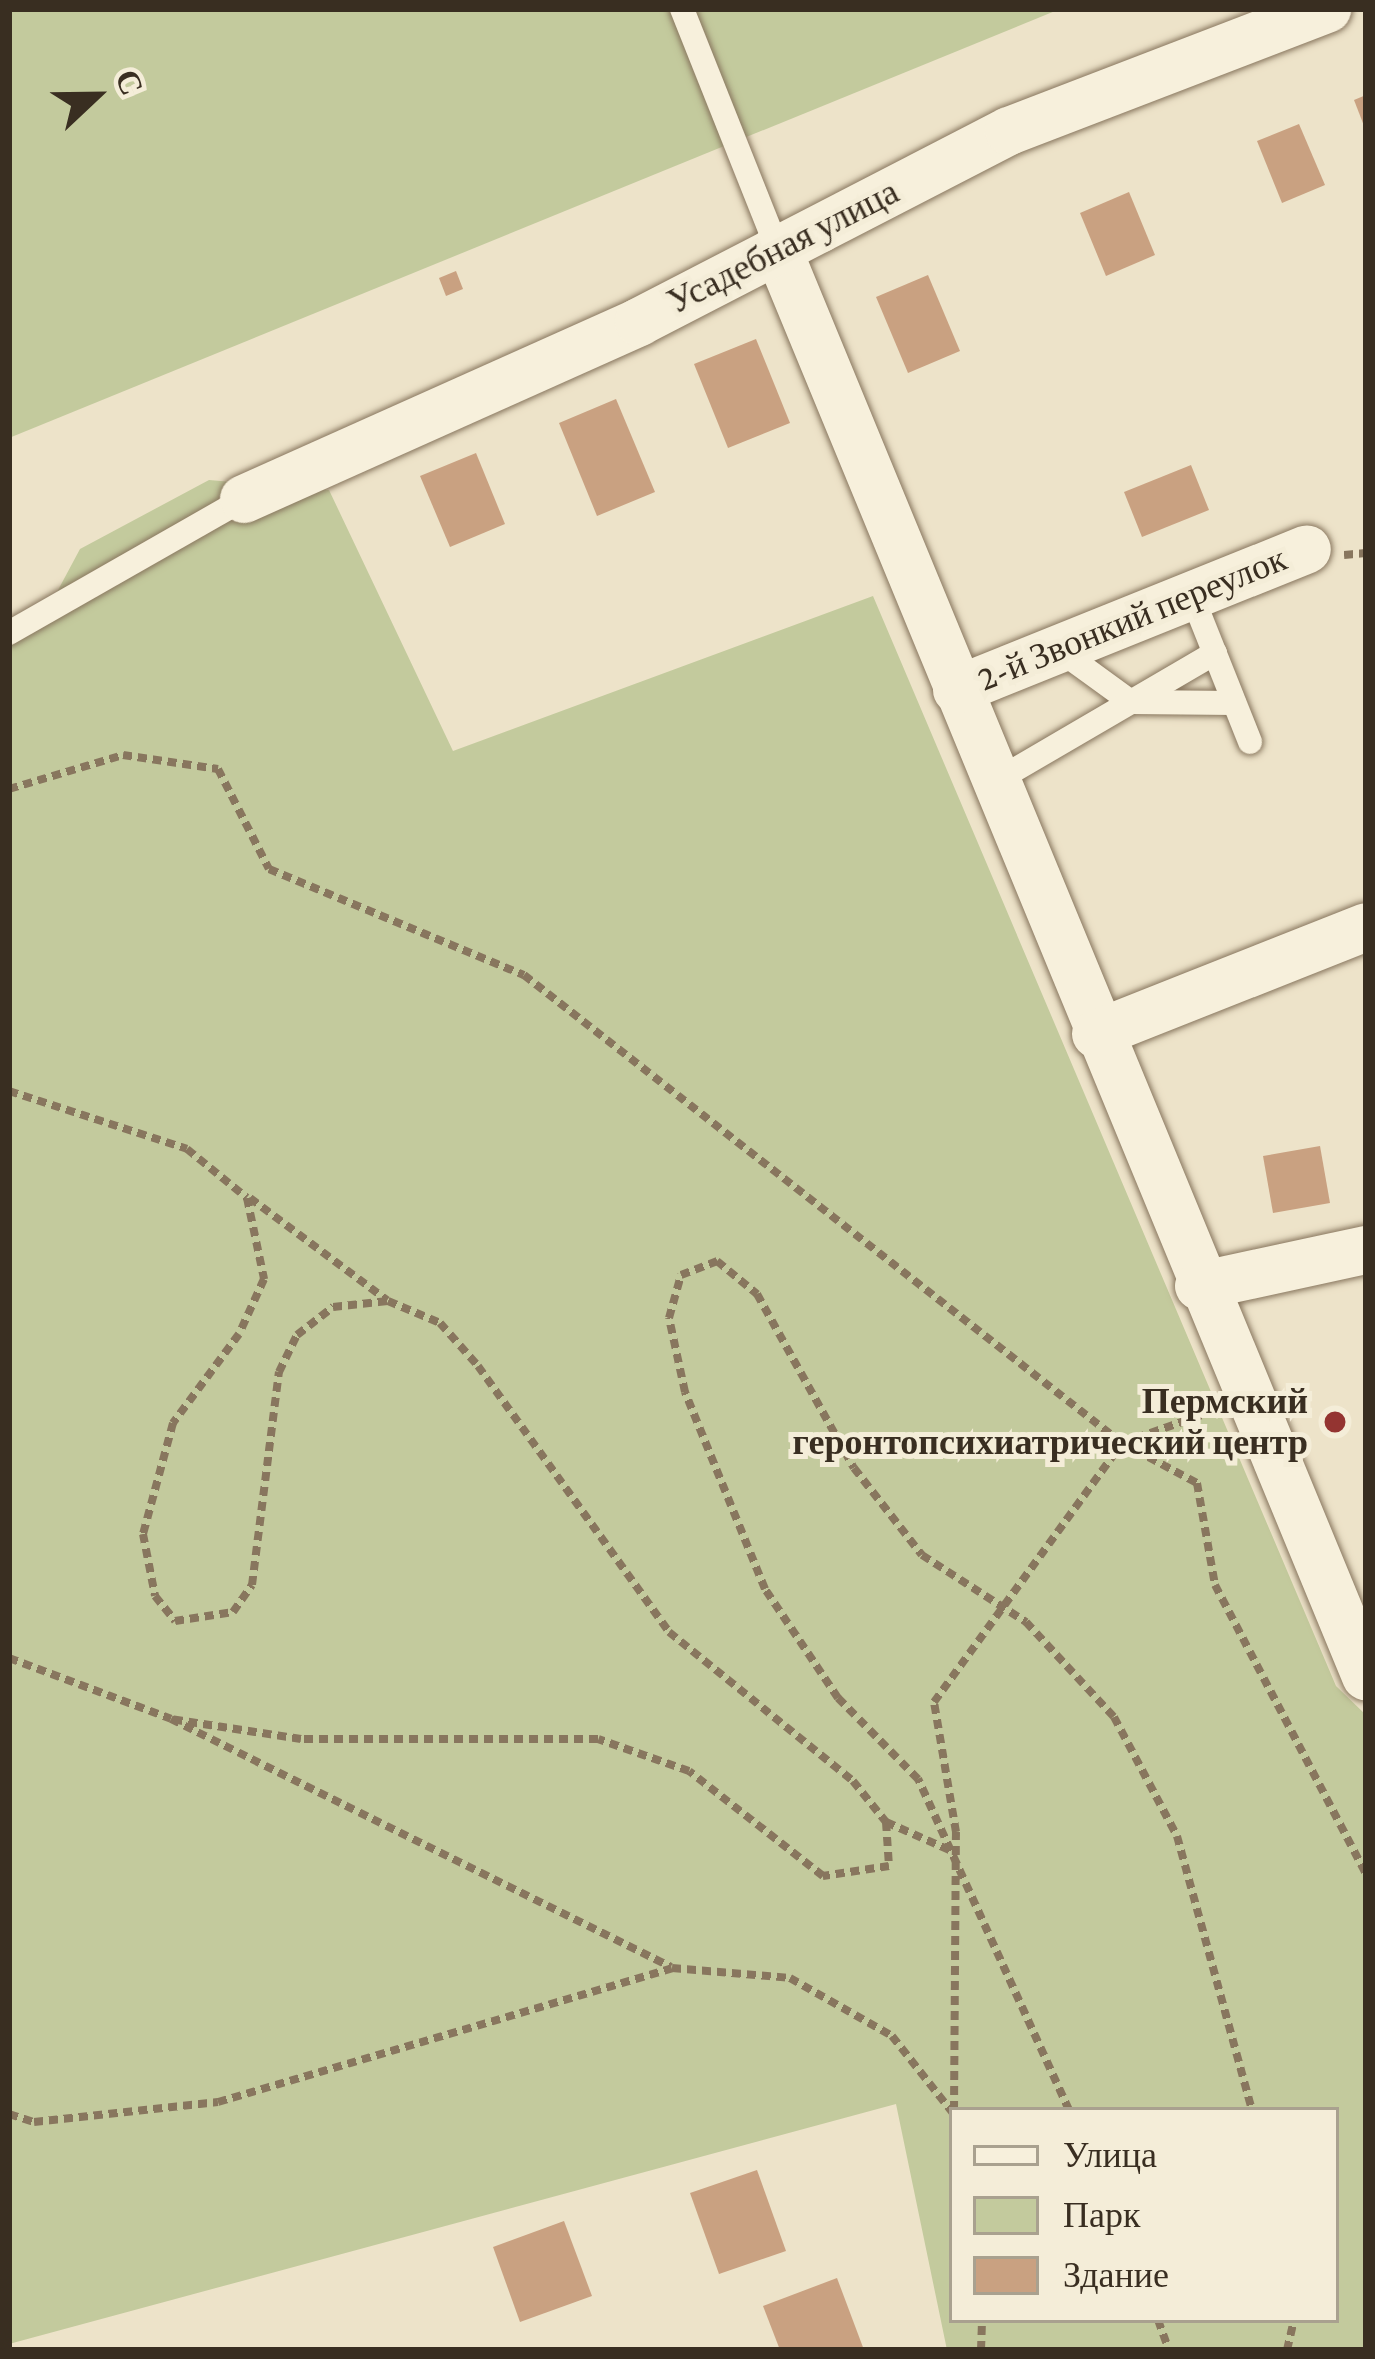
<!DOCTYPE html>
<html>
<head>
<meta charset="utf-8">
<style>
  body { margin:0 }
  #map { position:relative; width:1375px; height:2359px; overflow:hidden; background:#ede3c9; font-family:"Crimson Pro",serif }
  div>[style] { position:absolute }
  .green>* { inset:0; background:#c3ca9d }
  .building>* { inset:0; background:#c9a181 }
  .path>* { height:8px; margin-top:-4px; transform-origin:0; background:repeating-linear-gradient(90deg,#88765e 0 9px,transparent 0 15px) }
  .roads { filter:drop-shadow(0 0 3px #88765e) drop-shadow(0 0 3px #88765e) }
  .service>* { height:24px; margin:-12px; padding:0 12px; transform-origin:12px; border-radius:12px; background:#f7f0dc }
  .minor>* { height:48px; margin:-24px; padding:0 24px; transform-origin:24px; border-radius:24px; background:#f7f0dc }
  .dots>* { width:33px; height:33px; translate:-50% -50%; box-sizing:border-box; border:6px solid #f4edd8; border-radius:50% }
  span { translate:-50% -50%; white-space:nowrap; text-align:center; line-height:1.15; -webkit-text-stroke:10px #f4edd8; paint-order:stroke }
  .street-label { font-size:36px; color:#392e21 }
  .poi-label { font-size:36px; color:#392e21; font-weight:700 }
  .right { translate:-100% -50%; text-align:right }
  .frame { position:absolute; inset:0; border:12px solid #392e21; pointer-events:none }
  .legend { position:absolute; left:949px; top:2107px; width:390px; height:216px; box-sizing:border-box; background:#f4edd8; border:3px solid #a9a18f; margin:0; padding:15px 21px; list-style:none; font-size:36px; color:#392e21 }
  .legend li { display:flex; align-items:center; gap:24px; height:60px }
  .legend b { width:60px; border:3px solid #a9a18f }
  .north { position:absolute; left:36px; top:36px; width:120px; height:120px; -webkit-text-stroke:9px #f4edd8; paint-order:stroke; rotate:68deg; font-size:33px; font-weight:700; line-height:48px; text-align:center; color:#392e21 }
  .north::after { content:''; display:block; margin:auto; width:42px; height:54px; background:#392e21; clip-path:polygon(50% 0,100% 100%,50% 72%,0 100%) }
</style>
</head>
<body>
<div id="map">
  <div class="green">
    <div style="clip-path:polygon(9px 9px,1060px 9px,9px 438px)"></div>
    <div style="clip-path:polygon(evenodd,209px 480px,329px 490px,453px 751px,873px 596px,1336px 1686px,1366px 1715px,1366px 2350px,947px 2350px,896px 2104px,9px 2344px,9px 634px,42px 620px,80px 549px,209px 480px,952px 2110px,1336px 2110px,1336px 2320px,952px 2320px,952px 2110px)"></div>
  </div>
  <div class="building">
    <div style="clip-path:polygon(1366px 95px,1366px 131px,1354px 100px)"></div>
    <div style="clip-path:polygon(1299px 124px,1325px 185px,1282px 203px,1257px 141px)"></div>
    <div style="clip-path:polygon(1129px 192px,1155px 255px,1106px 276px,1080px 213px)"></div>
    <div style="clip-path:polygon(456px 271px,463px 289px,446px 296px,439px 278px)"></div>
    <div style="clip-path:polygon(928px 275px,960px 351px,908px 373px,876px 297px)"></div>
    <div style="clip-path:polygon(756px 339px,790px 423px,728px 448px,694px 364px)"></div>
    <div style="clip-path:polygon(616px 399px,655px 492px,597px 516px,559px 423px)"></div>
    <div style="clip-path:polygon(476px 453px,505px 524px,450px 547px,420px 476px)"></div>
    <div style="clip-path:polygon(1191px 465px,1209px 510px,1142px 537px,1124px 492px)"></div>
    <div style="clip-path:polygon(1320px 1146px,1330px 1203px,1273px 1213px,1263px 1156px)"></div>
    <div style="clip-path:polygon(757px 2170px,786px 2251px,719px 2274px,690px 2193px)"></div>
    <div style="clip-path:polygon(564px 2221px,592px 2296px,520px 2322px,493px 2247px)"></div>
    <div style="clip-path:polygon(837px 2278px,864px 2350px,780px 2350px,763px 2306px)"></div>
  </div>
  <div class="path">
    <div style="left:1344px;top:555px;width:22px;rotate:-5deg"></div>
    <div style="left:9px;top:789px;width:119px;rotate:-16.6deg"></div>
    <div style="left:123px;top:755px;width:96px;rotate:8.4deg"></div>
    <div style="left:218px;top:769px;width:112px;rotate:63deg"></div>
    <div style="left:269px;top:869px;width:276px;rotate:22.6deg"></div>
    <div style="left:524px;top:975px;width:759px;rotate:38.05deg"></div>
    <div style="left:1122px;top:1443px;width:85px;rotate:28.1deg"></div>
    <div style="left:1197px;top:1483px;width:104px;rotate:80deg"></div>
    <div style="left:1215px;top:1585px;width:326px;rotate:62.4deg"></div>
    <div style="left:9px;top:1091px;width:187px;rotate:18deg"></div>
    <div style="left:187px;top:1149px;width:77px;rotate:39.2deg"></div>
    <div style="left:247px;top:1198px;width:83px;rotate:78.1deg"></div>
    <div style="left:264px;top:1279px;width:60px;rotate:114.4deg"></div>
    <div style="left:239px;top:1334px;width:111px;rotate:126.6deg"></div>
    <div style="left:173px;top:1423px;width:115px;rotate:105.1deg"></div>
    <div style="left:143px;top:1534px;width:63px;rotate:79deg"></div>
    <div style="left:155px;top:1596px;width:32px;rotate:51deg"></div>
    <div style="left:175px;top:1621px;width:59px;rotate:-8.8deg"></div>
    <div style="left:233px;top:1612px;width:33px;rotate:-55deg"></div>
    <div style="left:252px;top:1585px;width:215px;rotate:-82.8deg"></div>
    <div style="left:279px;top:1372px;width:41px;rotate:-64.1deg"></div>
    <div style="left:297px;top:1335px;width:46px;rotate:-37.9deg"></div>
    <div style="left:333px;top:1307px;width:55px;rotate:-6.2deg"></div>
    <div style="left:388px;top:1301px;width:56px;rotate:22.9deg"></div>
    <div style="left:440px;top:1323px;width:57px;rotate:48.5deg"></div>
    <div style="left:478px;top:1366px;width:327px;rotate:54.3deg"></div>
    <div style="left:669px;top:1632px;width:237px;rotate:39deg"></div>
    <div style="left:853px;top:1781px;width:53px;rotate:51.2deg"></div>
    <div style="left:886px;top:1822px;width:44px;rotate:86.1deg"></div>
    <div style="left:889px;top:1866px;width:67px;rotate:171.4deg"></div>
    <div style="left:823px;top:1876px;width:170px;rotate:-141.9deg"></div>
    <div style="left:689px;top:1771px;width:96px;rotate:-160.6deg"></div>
    <div style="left:598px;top:1739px;width:297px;rotate:180deg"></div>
    <div style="left:301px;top:1739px;width:132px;rotate:-171.3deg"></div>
    <div style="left:250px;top:1198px;width:171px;rotate:36.7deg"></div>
    <div style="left:9px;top:1658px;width:173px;rotate:20.6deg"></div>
    <div style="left:171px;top:1719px;width:558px;rotate:26.38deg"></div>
    <div style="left:886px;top:1822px;width:77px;rotate:23.9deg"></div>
    <div style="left:954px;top:2110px;width:278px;rotate:-89.6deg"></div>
    <div style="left:956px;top:1832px;width:132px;rotate:-99.6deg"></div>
    <div style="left:934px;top:1702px;width:320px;rotate:-54deg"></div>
    <div style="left:1122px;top:1443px;width:93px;rotate:-19.4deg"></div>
    <div style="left:1069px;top:2110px;width:364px;rotate:-114.5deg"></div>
    <div style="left:918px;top:1779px;width:114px;rotate:-134.6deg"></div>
    <div style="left:838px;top:1698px;width:131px;rotate:-123.8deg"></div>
    <div style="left:765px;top:1589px;width:213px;rotate:-112.1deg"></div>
    <div style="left:685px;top:1392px;width:76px;rotate:-102.2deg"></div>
    <div style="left:669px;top:1318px;width:45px;rotate:-74.4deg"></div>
    <div style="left:681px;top:1275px;width:39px;rotate:-21deg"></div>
    <div style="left:717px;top:1261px;width:52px;rotate:39.5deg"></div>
    <div style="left:757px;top:1294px;width:199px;rotate:60.9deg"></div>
    <div style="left:854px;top:1468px;width:110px;rotate:52deg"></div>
    <div style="left:922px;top:1555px;width:124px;rotate:32.8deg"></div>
    <div style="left:1026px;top:1622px;width:129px;rotate:47.2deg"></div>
    <div style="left:1114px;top:1717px;width:135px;rotate:62.1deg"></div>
    <div style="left:1177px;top:1836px;width:284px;rotate:74.7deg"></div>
    <div style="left:9px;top:2114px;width:26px;rotate:18deg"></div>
    <div style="left:34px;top:2122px;width:185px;rotate:-6.2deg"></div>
    <div style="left:218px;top:2102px;width:473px;rotate:-16.4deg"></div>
    <div style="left:672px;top:1968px;width:118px;rotate:4.8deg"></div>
    <div style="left:790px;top:1978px;width:117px;rotate:29.6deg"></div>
    <div style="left:892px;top:2036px;width:97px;rotate:51.7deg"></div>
    <div style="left:1158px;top:2320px;width:32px;rotate:70deg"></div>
    <div style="left:981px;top:2350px;width:30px;rotate:-88deg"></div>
    <div style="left:1287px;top:2350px;width:31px;rotate:-77deg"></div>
  </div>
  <div class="roads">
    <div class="service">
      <div style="left:682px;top:9px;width:257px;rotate:68.3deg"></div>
      <div style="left:1192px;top:596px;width:157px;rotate:68.3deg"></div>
      <div style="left:9px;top:633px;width:271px;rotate:-29.7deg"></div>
      <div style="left:1058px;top:649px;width:90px;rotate:36deg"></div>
      <div style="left:1131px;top:702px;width:103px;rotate:0.6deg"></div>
      <div style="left:994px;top:782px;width:256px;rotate:-30.3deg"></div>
    </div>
    <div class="minor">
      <div style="left:777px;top:248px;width:1545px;rotate:67.59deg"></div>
      <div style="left:244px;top:499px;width:433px;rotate:-24.1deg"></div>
      <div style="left:639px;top:322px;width:416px;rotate:-27.3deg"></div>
      <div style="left:1009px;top:131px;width:341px;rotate:-21deg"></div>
      <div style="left:957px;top:690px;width:377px;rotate:-21.9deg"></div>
      <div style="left:1096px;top:1034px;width:290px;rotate:-21.6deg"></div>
      <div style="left:1199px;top:1286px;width:171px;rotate:-12.2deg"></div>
    </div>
  </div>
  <div class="dots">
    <div style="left:1335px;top:1422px;background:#943431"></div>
  </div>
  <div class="street-label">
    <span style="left:783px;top:247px;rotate:-27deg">Усадебная улица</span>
    <span style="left:1132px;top:619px;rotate:-22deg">2-й Звонкий переулок</span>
  </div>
  <div class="poi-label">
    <span class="right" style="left:1308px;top:1422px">Пермский<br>геронтопсихиатрический центр</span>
  </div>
  <div class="frame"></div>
  <ul class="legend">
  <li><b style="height:15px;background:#f7f0dc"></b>Улица</li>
  <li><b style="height:33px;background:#c3ca9d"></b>Парк</li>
  <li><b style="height:33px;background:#c9a181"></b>Здание</li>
  </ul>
  <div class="north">С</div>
</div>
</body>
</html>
